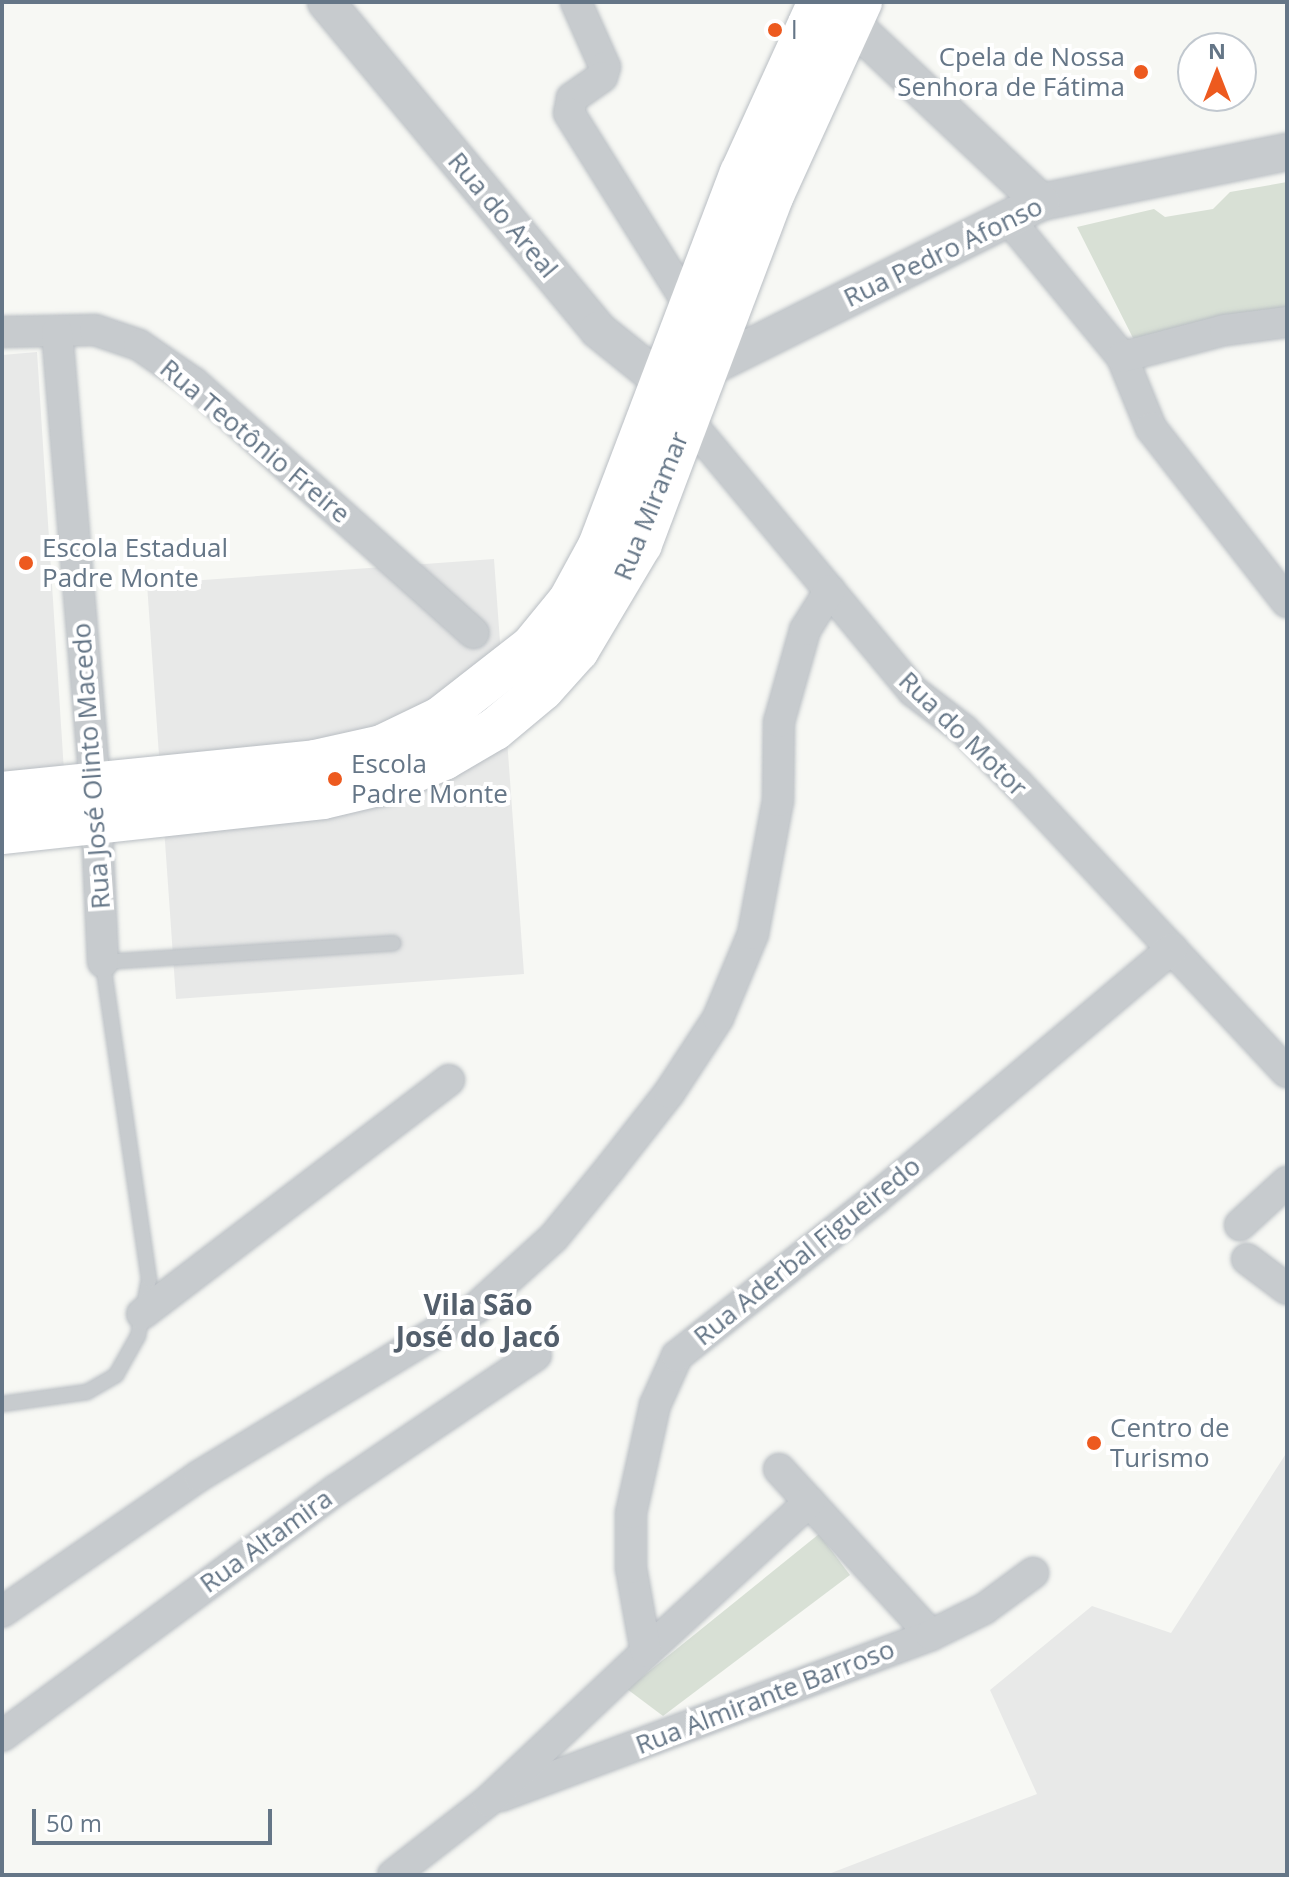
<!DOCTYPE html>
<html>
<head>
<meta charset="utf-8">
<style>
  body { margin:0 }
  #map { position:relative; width:1289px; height:1877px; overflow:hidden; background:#f7f8f4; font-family:"Open Sans",sans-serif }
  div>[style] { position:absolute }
  .built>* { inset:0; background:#e8e9e8 }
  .green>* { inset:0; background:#d8e0d5 }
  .roads { filter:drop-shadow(0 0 2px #b9bec3) drop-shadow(0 0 2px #b9bec3) }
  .service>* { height:14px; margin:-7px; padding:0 7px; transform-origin:7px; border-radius:7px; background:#c7cbce }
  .minor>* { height:30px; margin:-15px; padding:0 15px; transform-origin:15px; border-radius:15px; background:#c7cbce }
  .tertiary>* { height:36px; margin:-18px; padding:0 18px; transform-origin:18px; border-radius:18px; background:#c7cbce }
  .secondary>* { height:42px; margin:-21px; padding:0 21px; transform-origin:21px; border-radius:21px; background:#fff }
  .dots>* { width:22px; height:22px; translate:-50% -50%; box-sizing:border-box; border:4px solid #fff; border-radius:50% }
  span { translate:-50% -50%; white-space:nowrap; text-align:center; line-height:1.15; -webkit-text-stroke:8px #fff; paint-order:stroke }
  .poi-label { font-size:26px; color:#657687 }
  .left { translate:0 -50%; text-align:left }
  .right { translate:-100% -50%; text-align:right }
  .street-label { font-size:26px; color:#657687 }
  .neighbourhood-label { font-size:28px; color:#535f6c; font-weight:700 }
  .frame { position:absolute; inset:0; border:4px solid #657687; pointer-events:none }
  .north { position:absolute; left:1177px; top:32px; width:80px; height:80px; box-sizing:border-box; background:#fff; border:2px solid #c1c8cf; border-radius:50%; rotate:0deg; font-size:22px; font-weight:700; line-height:32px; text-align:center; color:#657687 }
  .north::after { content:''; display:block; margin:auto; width:28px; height:36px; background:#ed5a1f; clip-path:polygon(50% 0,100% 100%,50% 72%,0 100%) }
  .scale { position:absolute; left:32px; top:1809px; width:240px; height:36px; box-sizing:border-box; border:4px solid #657687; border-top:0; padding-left:10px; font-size:24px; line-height:28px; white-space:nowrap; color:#657687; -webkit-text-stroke:6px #fff; paint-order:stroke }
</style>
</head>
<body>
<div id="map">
  <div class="built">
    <div style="clip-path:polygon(37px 352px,64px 771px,2px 776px,2px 355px)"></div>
    <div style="clip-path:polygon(494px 559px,524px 974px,176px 999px,147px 584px)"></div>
    <div style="clip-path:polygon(1287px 1452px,1287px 1875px,826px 1875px,1037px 1794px,990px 1690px,1092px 1606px,1171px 1633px)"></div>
  </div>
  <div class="green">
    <div style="clip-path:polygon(1287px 182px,1287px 312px,1135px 342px,1077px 227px,1154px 209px,1165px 217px,1213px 209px,1230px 192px)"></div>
    <div style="clip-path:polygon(819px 1534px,850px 1575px,663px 1716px,627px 1689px)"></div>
  </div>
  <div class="roads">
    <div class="service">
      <div style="left:2px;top:1404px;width:86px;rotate:-8deg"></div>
      <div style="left:87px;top:1392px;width:34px;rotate:-30deg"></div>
      <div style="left:116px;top:1375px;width:45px;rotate:-60.6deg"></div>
      <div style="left:138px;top:1336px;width:58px;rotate:-79.1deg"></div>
      <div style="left:149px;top:1279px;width:320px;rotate:-98.3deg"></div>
      <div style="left:103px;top:962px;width:291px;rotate:-3.7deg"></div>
    </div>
    <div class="minor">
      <div style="left:576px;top:2px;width:71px;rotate:66deg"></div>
      <div style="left:605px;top:67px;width:10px;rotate:107deg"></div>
      <div style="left:602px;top:77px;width:37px;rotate:145deg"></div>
      <div style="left:572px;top:98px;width:15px;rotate:101deg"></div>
      <div style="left:569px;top:113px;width:226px;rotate:58deg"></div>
      <div style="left:1007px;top:217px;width:181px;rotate:50.6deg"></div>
      <div style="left:1122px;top:357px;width:77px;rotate:67.8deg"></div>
      <div style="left:1151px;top:428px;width:221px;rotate:52deg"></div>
      <div style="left:2px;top:332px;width:93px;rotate:-1.2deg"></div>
      <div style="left:95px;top:330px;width:46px;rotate:18.8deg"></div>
      <div style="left:139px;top:345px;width:67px;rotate:34.6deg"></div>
      <div style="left:194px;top:383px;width:375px;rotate:41.8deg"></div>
      <div style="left:57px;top:332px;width:456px;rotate:85.2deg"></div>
      <div style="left:95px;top:786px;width:176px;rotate:87.4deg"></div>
      <div style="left:1122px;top:357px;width:106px;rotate:-14.7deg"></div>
      <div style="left:1225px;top:330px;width:63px;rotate:-7.4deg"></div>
      <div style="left:678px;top:408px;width:368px;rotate:50.3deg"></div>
      <div style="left:913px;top:691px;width:64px;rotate:37.4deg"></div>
      <div style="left:964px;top:730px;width:76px;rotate:45deg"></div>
      <div style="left:1018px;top:784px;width:394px;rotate:47deg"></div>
      <div style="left:1240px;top:1225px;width:64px;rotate:-42.5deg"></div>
      <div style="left:1247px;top:1259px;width:50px;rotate:36.9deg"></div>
      <div style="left:142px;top:1314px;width:386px;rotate:-37.3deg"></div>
      <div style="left:779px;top:1469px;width:225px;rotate:47.5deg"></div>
      <div style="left:2px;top:1612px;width:239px;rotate:-34.6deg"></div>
      <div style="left:199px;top:1476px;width:324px;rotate:-31.2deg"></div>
      <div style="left:476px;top:1308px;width:105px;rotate:-42.3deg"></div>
      <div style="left:554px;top:1237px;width:90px;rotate:-50.8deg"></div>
      <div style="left:611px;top:1167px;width:94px;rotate:-51.9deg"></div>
      <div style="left:669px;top:1093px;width:90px;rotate:-56.8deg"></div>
      <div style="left:718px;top:1018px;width:91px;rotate:-67.4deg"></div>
      <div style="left:753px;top:934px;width:135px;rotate:-79.4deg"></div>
      <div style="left:778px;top:801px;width:79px;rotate:-89.3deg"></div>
      <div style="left:779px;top:722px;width:96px;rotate:-74.2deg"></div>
      <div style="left:805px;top:630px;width:47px;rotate:-58deg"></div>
      <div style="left:646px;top:1652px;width:222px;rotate:-42.6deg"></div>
      <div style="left:2px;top:1736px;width:415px;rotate:-36.4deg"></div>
      <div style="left:336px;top:1490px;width:241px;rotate:-34deg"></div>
      <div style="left:501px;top:1796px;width:459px;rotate:-20.5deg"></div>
      <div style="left:931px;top:1635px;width:59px;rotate:-26.1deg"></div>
      <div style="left:984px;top:1609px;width:61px;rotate:-36.3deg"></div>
      <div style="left:393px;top:1875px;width:120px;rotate:-37.9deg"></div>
      <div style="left:488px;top:1801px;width:217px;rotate:-43.3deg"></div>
      <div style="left:646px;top:1652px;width:85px;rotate:-100.1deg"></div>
      <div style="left:631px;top:1568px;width:55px;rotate:-90deg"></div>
      <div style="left:631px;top:1513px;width:111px;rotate:-77.5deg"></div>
      <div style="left:655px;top:1405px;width:54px;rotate:-65.8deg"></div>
      <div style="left:677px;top:1356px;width:254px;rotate:-38.4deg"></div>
      <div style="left:876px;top:1198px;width:387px;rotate:-40.1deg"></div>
    </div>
    <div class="tertiary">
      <div style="left:326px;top:2px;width:426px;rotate:50.3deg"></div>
      <div style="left:598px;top:330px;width:78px;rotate:38.8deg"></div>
      <div style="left:659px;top:379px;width:48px;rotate:-12deg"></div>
      <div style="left:706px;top:369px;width:374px;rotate:-26.5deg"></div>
      <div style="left:1041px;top:202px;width:251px;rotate:-11.5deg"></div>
      <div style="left:833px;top:6px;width:286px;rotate:43.3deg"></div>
    </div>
    <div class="secondary">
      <div style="left:2px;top:793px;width:315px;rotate:-5.8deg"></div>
      <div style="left:315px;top:761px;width:69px;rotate:-12.6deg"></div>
      <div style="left:382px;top:746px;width:64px;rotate:-25.8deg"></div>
      <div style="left:440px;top:718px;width:117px;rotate:-38deg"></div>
      <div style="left:532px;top:646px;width:58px;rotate:-50.6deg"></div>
      <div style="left:569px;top:601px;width:63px;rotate:-61.4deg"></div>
      <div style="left:599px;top:546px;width:399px;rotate:-69.2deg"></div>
      <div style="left:741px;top:173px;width:188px;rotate:-65.5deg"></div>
      <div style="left:2px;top:833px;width:323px;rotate:-6.2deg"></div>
      <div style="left:323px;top:798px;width:66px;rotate:-13.2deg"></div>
      <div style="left:387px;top:783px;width:62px;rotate:-22.8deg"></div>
      <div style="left:444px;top:759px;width:59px;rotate:-30.5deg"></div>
      <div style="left:495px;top:729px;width:62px;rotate:-39.8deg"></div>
      <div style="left:543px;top:689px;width:52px;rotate:-48.1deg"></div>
      <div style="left:578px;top:650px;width:123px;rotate:-59.3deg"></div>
      <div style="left:641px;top:544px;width:373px;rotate:-69.3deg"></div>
      <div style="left:773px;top:195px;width:212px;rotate:-65.5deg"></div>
    </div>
  </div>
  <div class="dots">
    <div style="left:775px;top:30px;background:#ed5a1f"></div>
    <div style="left:1141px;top:72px;background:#ed5a1f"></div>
    <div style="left:26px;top:563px;background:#ed5a1f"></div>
    <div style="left:335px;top:779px;background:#ed5a1f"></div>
    <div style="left:1094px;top:1443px;background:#ed5a1f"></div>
  </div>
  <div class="poi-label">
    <span class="left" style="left:791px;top:30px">l</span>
    <span class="right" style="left:1125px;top:72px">Cpela de Nossa<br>Senhora de Fátima</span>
    <span class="left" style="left:42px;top:563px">Escola Estadual<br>Padre Monte</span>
    <span class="left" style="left:351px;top:779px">Escola<br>Padre Monte</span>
    <span class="left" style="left:1110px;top:1443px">Centro de<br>Turismo</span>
  </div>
  <div class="street-label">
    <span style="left:503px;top:215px;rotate:50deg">Rua do Areal</span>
    <span style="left:943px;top:252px;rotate:-26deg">Rua Pedro Afonso</span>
    <span style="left:255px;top:441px;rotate:40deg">Rua Teotônio Freire</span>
    <span style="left:651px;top:506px;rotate:-68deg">Rua Miramar</span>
    <span style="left:963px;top:734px;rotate:44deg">Rua do Motor</span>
    <span style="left:91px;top:766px;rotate:-94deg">Rua José Olinto Macedo</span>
    <span style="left:807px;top:1251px;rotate:-39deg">Rua Aderbal Figueiredo</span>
    <span style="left:266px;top:1541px;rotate:-36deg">Rua Altamira</span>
    <span style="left:765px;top:1697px;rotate:-21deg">Rua Almirante Barroso</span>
  </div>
  <div class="neighbourhood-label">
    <span style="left:478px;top:1320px">Vila São<br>José do Jacó</span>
  </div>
  <div class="frame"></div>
  <div class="north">N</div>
  <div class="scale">50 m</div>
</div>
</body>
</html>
